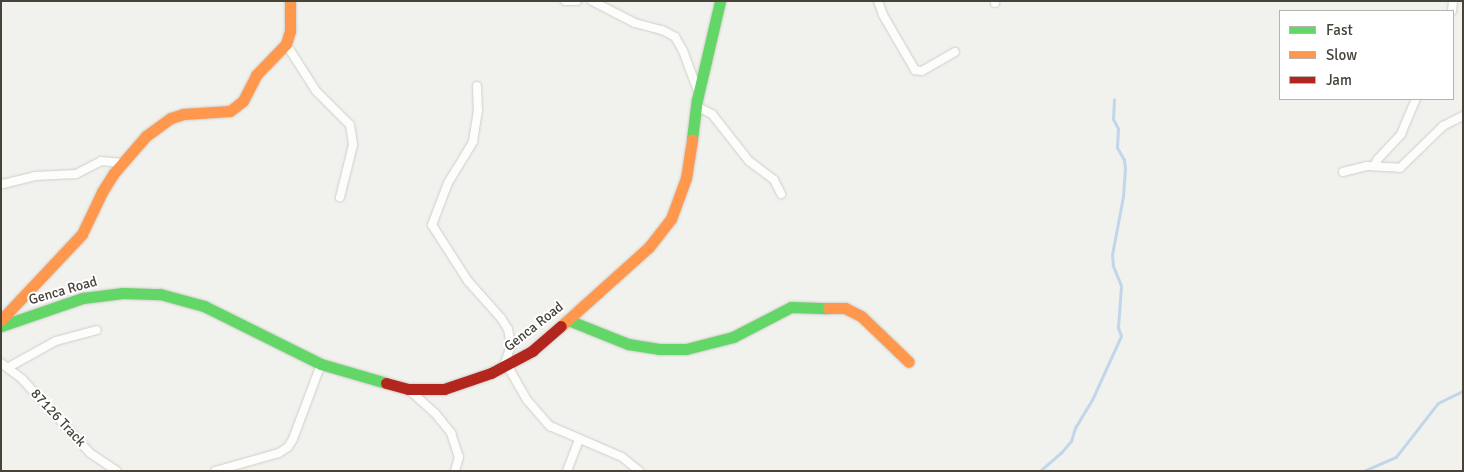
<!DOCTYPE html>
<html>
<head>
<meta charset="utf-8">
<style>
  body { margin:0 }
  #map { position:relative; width:1464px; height:472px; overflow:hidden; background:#f1f1ed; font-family:Signika,sans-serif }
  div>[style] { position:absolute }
  .stream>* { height:2.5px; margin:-1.25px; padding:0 1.25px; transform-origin:1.25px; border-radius:1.25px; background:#c2d6ea }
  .roads { filter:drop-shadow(0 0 1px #cfceca) drop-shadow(0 0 1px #cfceca) }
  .street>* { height:8px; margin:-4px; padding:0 4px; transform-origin:4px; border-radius:4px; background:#fdfdfc }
  .fast>* { height:11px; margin:-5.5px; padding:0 5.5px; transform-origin:5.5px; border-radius:5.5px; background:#63d668 }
  .slow>* { height:11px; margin:-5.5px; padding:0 5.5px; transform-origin:5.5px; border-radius:5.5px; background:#ff974d }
  .jam>* { height:11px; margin:-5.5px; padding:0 5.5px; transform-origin:5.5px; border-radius:5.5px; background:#b3261e }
  span { translate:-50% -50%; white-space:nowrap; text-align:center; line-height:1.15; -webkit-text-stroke:4px #fff; paint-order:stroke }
  .street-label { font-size:14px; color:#474339 }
  .frame { position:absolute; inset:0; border:2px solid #474339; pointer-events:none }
  .legend { position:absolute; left:1279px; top:10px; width:175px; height:90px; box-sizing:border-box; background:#fff; border:1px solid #b5b4b0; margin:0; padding:6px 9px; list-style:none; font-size:15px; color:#474339 }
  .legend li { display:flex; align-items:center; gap:10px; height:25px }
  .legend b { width:25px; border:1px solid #b5b4b0 }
</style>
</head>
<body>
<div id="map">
  <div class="stream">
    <div style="left:1040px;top:471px;width:28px;rotate:-41deg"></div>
    <div style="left:1061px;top:453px;width:16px;rotate:-50deg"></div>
    <div style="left:1071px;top:441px;width:14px;rotate:-73deg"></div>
    <div style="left:1075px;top:428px;width:33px;rotate:-59deg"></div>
    <div style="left:1092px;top:400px;width:70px;rotate:-65.6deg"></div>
    <div style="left:1121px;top:336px;width:9px;rotate:-111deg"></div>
    <div style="left:1118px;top:328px;width:42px;rotate:-85.9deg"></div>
    <div style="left:1121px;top:286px;width:22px;rotate:-112deg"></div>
    <div style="left:1113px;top:266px;width:11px;rotate:-95deg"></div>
    <div style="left:1112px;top:255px;width:59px;rotate:-79.3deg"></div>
    <div style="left:1123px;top:197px;width:28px;rotate:-86deg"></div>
    <div style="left:1125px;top:169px;width:9px;rotate:-96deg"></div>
    <div style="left:1124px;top:160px;width:14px;rotate:-120deg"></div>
    <div style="left:1117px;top:148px;width:19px;rotate:-87deg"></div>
    <div style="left:1118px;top:129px;width:11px;rotate:-117deg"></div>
    <div style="left:1113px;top:119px;width:19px;rotate:-87deg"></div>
    <div style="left:1364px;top:471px;width:35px;rotate:-24deg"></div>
    <div style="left:1396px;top:457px;width:68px;rotate:-52.1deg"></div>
    <div style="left:1438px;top:403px;width:28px;rotate:-26deg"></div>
  </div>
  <div class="roads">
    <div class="street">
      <div style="left:565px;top:1px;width:12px"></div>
      <div style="left:592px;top:1px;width:48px;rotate:27.1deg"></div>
      <div style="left:635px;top:23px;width:28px;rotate:15deg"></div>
      <div style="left:662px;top:30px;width:15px;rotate:28deg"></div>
      <div style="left:675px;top:37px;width:16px;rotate:60deg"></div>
      <div style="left:683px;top:51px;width:43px;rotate:69.4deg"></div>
      <div style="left:878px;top:1px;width:15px;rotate:70deg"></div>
      <div style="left:883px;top:15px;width:64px;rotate:59.8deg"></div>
      <div style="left:915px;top:70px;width:7px;rotate:8deg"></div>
      <div style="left:922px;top:71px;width:38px;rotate:-30deg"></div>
      <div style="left:995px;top:1px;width:2px;rotate:90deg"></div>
      <div style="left:1452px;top:11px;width:10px;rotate:-84deg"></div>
      <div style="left:286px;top:44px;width:56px;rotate:57.4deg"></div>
      <div style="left:316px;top:91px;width:48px;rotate:45deg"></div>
      <div style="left:350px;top:125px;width:20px;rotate:81deg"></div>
      <div style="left:353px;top:145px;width:54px;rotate:104deg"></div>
      <div style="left:477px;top:86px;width:24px;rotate:88deg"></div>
      <div style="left:478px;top:110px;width:32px;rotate:99deg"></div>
      <div style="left:473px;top:142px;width:48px;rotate:121.4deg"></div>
      <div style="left:448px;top:183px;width:45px;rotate:110.9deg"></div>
      <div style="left:432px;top:225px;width:67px;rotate:57.3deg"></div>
      <div style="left:468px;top:281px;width:50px;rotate:48.3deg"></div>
      <div style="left:501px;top:318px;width:13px;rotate:58deg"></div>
      <div style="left:508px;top:329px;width:16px;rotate:79deg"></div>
      <div style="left:511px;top:345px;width:22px;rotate:108deg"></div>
      <div style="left:696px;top:106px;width:18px;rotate:27deg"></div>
      <div style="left:712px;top:114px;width:60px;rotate:51.8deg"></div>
      <div style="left:749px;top:161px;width:31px;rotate:37deg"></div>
      <div style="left:774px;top:180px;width:16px;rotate:63deg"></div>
      <div style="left:1374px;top:166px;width:8px;rotate:-60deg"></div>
      <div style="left:1378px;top:159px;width:34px;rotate:-47deg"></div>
      <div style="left:1401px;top:134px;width:38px;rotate:-67deg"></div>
      <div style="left:1343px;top:172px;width:25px;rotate:-14deg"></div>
      <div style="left:1367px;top:166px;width:33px;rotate:3deg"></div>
      <div style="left:1400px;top:168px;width:60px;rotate:-44.3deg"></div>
      <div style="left:1443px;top:126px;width:22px;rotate:-27deg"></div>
      <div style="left:3px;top:184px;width:33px;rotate:-14deg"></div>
      <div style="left:35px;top:176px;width:41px;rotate:-2.8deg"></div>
      <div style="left:76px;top:174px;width:28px;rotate:-27deg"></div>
      <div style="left:101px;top:161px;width:22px;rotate:5deg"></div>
      <div style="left:1px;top:363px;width:26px;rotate:37deg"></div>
      <div style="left:22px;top:379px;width:100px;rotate:47.4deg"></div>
      <div style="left:90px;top:453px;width:32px;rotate:34deg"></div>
      <div style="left:507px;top:365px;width:40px;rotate:60.3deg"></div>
      <div style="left:527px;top:400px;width:35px;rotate:49deg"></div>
      <div style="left:550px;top:426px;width:78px;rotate:23.3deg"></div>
      <div style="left:622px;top:457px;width:22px;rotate:39deg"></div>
      <div style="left:9px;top:367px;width:54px;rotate:-29deg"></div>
      <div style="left:56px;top:341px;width:42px;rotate:-15deg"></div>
      <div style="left:408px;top:389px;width:36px;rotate:42deg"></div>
      <div style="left:435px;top:413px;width:26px;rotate:51deg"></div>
      <div style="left:451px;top:433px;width:25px;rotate:72deg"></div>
      <div style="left:459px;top:457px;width:15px;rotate:106deg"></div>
      <div style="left:215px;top:471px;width:66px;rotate:-15.7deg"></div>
      <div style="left:279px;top:453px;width:11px;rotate:-34deg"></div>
      <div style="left:288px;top:447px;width:9px;rotate:-58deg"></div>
      <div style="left:293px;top:439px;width:80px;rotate:-69.5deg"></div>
      <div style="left:567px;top:471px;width:34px;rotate:-69deg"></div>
    </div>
    <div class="fast">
      <div style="left:692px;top:139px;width:39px;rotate:-83deg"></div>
      <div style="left:697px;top:100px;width:102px;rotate:-76.9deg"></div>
      <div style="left:568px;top:320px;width:65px;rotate:21.8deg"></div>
      <div style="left:628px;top:344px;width:31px;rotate:9deg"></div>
      <div style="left:659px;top:349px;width:27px"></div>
      <div style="left:686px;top:349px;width:49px;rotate:-14.3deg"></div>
      <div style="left:733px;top:337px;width:65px;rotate:-27.3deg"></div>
      <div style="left:791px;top:307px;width:37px;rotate:2deg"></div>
      <div style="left:1px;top:326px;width:87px;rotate:-18.9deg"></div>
      <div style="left:83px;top:298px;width:40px;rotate:-7.1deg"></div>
      <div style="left:123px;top:293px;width:37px;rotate:2deg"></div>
      <div style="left:160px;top:294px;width:46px;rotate:15.3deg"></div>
      <div style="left:204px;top:306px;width:131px;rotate:26.4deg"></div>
      <div style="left:321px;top:364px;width:68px;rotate:16.3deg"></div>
    </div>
    <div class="slow">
      <div style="left:828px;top:308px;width:17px"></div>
      <div style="left:845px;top:308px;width:18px;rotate:27deg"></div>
      <div style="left:861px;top:316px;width:66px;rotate:43.8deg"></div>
      <div style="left:1px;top:320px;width:118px;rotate:-46.7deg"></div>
      <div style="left:82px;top:234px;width:47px;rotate:-64.5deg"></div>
      <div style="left:102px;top:192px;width:22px;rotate:-58deg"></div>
      <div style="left:114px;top:173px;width:49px;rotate:-49.1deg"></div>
      <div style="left:146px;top:136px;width:31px;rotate:-36deg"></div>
      <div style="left:171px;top:118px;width:13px;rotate:-18deg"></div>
      <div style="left:183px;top:114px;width:47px;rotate:-3.7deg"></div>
      <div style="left:230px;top:111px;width:16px;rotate:-38deg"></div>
      <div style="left:243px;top:101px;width:29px;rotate:-63deg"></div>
      <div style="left:256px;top:75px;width:43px;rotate:-45.9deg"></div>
      <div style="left:286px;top:44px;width:14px;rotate:-73deg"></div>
      <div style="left:290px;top:31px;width:30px;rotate:-90deg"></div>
      <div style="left:561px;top:326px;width:118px;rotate:-41.9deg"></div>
      <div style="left:649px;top:247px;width:36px;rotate:-52deg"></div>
      <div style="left:671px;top:219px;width:44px;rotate:-69.9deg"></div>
      <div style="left:686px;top:178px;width:39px;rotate:-81deg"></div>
    </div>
    <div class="jam">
      <div style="left:386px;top:383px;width:23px;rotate:15deg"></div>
      <div style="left:408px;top:389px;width:36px"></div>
      <div style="left:444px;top:389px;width:50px;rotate:-18.8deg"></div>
      <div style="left:491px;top:373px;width:47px;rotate:-28.2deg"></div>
      <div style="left:532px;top:351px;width:38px;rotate:-41deg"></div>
    </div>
  </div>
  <div class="street-label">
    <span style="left:63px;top:291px;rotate:-16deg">Genca Road</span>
    <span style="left:534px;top:327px;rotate:-38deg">Genca Road</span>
    <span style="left:58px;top:418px;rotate:47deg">87126 Track</span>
  </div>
  <div class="frame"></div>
  <ul class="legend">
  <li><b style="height:6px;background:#63d668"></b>Fast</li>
  <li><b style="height:6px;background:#ff974d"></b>Slow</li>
  <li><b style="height:6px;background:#b3261e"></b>Jam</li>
  </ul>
</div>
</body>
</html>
